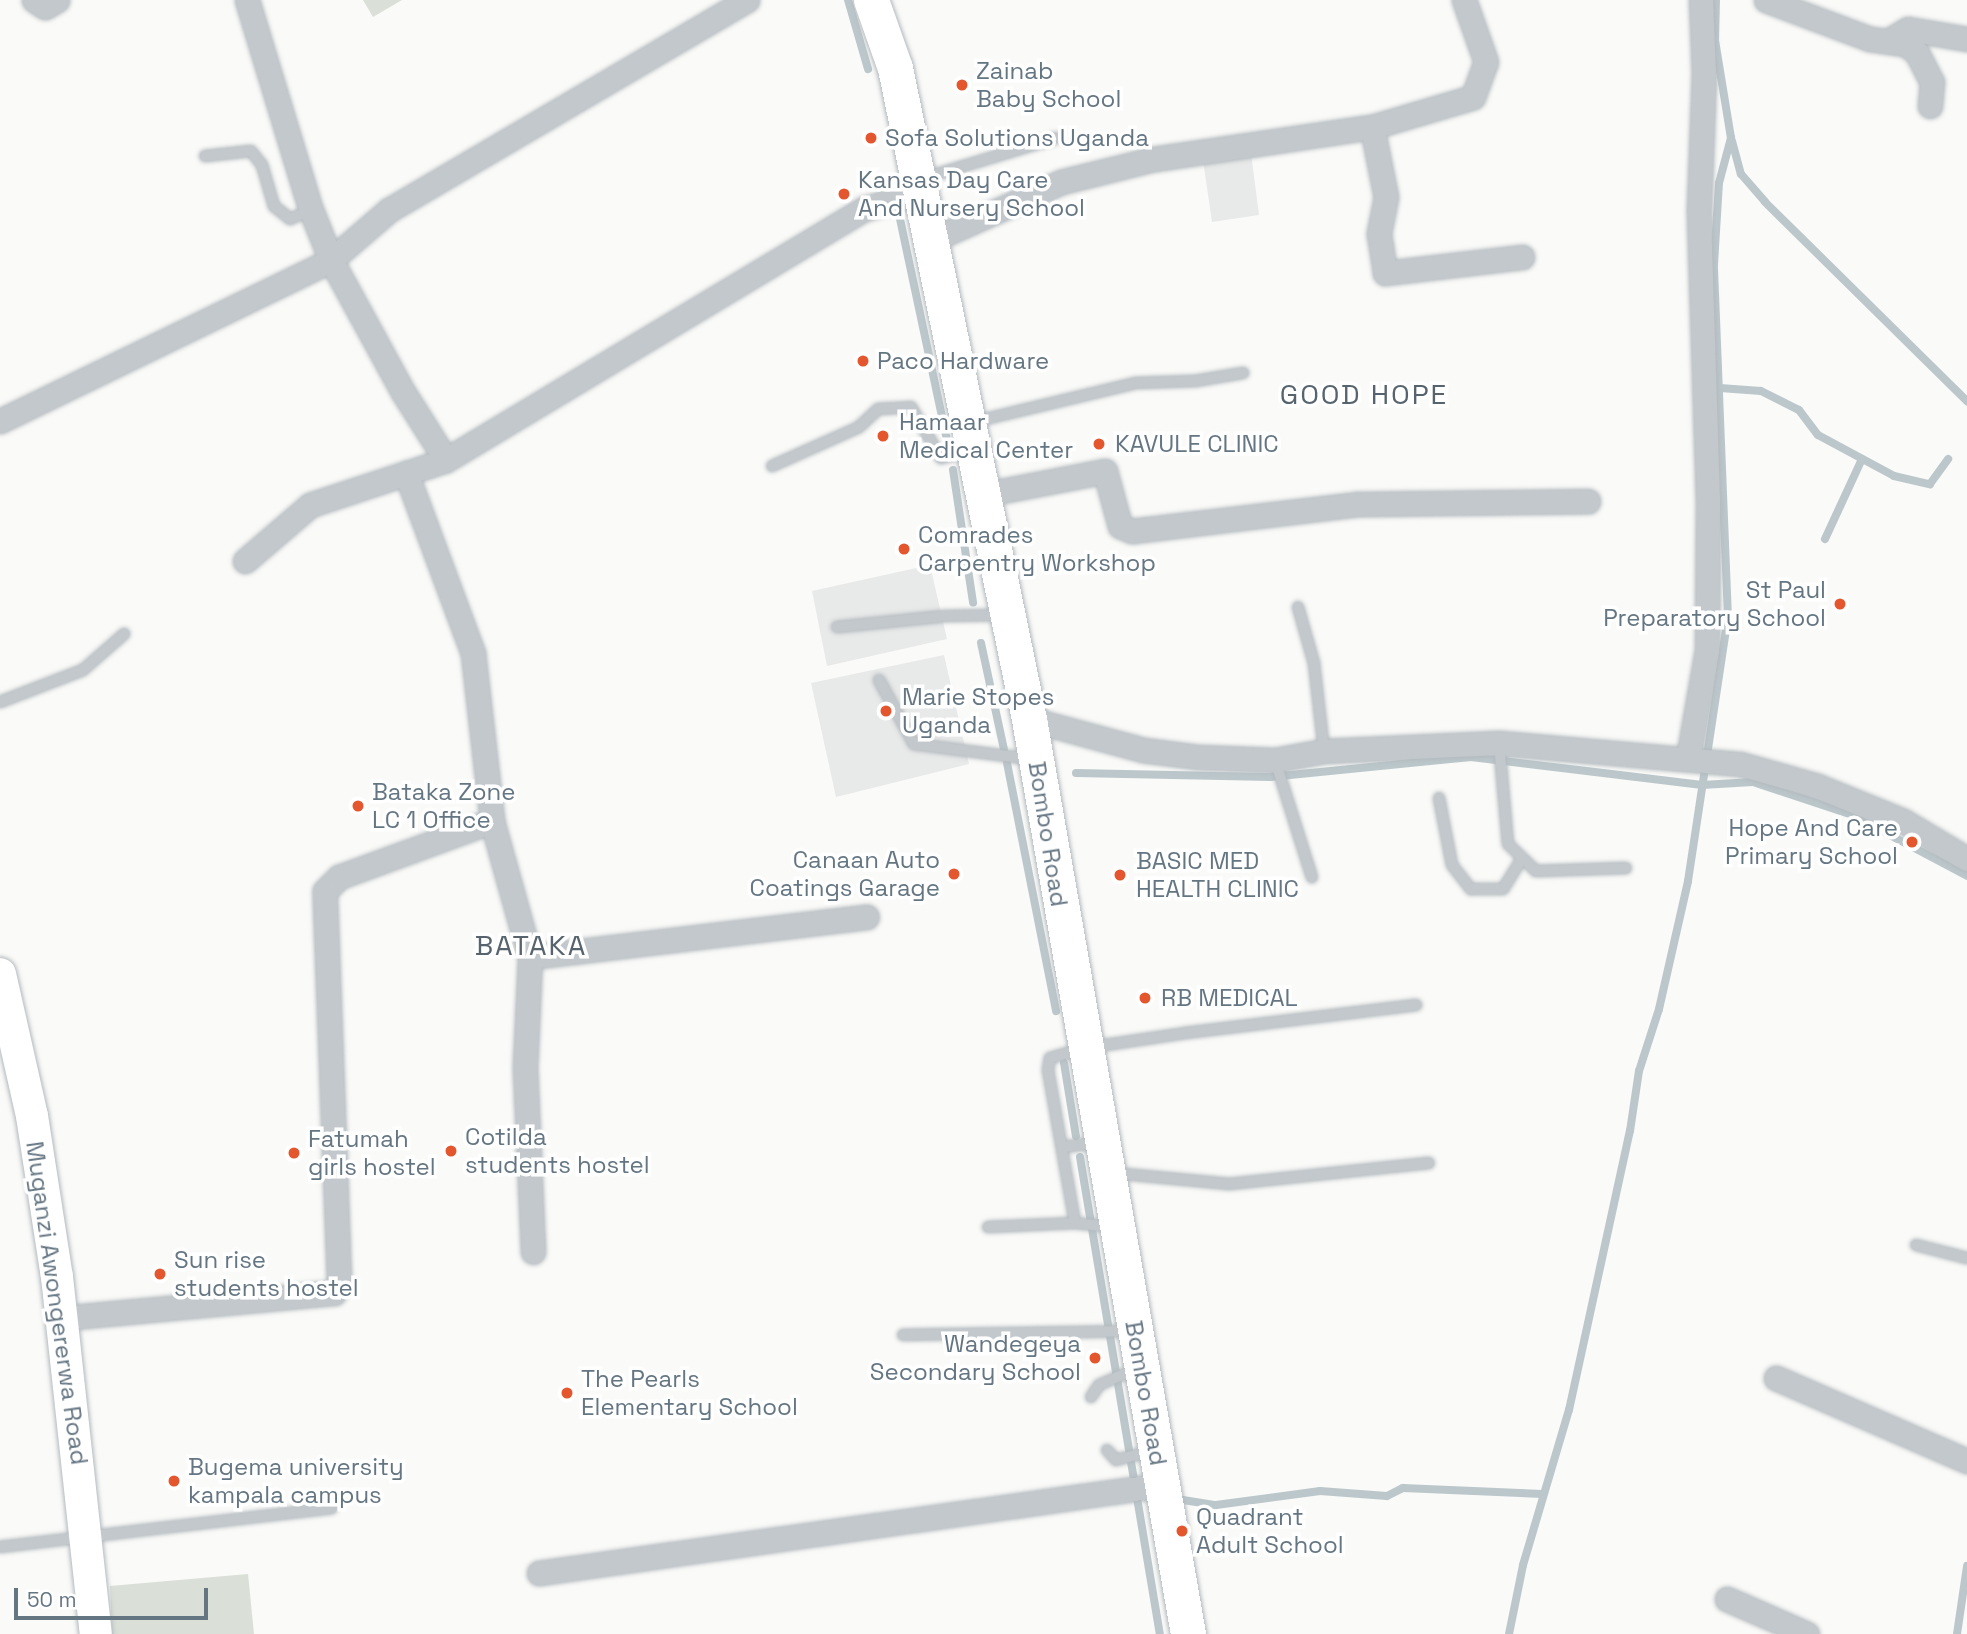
<!DOCTYPE html>
<html>
<head>
<meta charset="utf-8">
<style>
  body { margin:0 }
  #map { position:relative; width:1967px; height:1634px; overflow:hidden; background:#fafaf8; font-family:"Space Grotesk",sans-serif }
  div>[style] { position:absolute }
  .built>* { inset:0; background:#e8e9e9 }
  .green>* { inset:0; background:#dadfd7 }
  .stream>* { height:8px; margin:-4px; padding:0 4px; transform-origin:4px; border-radius:4px; background:#bbc7cb }
  .roads { filter:drop-shadow(0 0 2px #b3babf) drop-shadow(0 0 2px #b3babf) }
  .lane>* { height:10px; margin:-5px; padding:0 5px; transform-origin:5px; border-radius:5px; background:#c3c8cc }
  .street>* { height:23px; margin:-11.5px; padding:0 11.5px; transform-origin:11.5px; border-radius:11.5px; background:#c3c8cc }
  .secondary>* { height:32px; margin:-16px; padding:0 16px; transform-origin:16px; border-radius:16px; background:#fff }
  .primary>* { height:35px; margin:-17.5px; padding:0 17.5px; transform-origin:17.5px; border-radius:17.5px; background:#fff }
  .dots>* { width:19px; height:19px; translate:-50% -50%; box-sizing:border-box; border:4px solid #fff; border-radius:50% }
  span { translate:-50% -50%; white-space:nowrap; text-align:center; line-height:1.15; -webkit-text-stroke:7px #fff; paint-order:stroke }
  .poi-label { font-size:24px; color:#657683 }
  .left { translate:0 -50%; text-align:left }
  .right { translate:-100% -50%; text-align:right }
  .street-label { font-size:24px; color:#657683 }
  .quarter-label { font-size:28px; color:#57646e; letter-spacing:2px }
  .scale { position:absolute; left:14px; top:1588px; width:194px; height:32px; box-sizing:border-box; border:4px solid #657683; border-top:0; padding-left:9px; font-size:21px; line-height:24px; white-space:nowrap; color:#657683; -webkit-text-stroke:5px #fff; paint-order:stroke }
</style>
</head>
<body>
<div id="map">
  <div class="built">
    <div style="clip-path:polygon(1251px 153px,1259px 215px,1212px 222px,1203px 160px)"></div>
    <div style="clip-path:polygon(930px 565px,947px 639px,827px 666px,812px 591px)"></div>
    <div style="clip-path:polygon(944px 655px,969px 764px,836px 797px,811px 683px)"></div>
  </div>
  <div class="green">
    <div style="clip-path:polygon(363px 0,402px 0,373px 17px)"></div>
    <div style="clip-path:polygon(248px 1574px,254px 1634px,112px 1634px,110px 1586px)"></div>
  </div>
  <div class="stream">
    <div style="left:848px;top:0;width:72px;rotate:73.8deg"></div>
    <div style="left:1732px;top:141px;width:34px;rotate:75deg"></div>
    <div style="left:1741px;top:174px;width:37px;rotate:49deg"></div>
    <div style="left:1765px;top:202px;width:284px;rotate:44.6deg"></div>
    <div style="left:900px;top:219px;width:230px;rotate:78deg"></div>
    <div style="left:1720px;top:388px;width:41px;rotate:4.2deg"></div>
    <div style="left:1761px;top:391px;width:42px;rotate:26.6deg"></div>
    <div style="left:1799px;top:410px;width:31px;rotate:53deg"></div>
    <div style="left:1818px;top:435px;width:86px;rotate:28.3deg"></div>
    <div style="left:1894px;top:476px;width:37px;rotate:13deg"></div>
    <div style="left:1930px;top:484px;width:31px;rotate:-54deg"></div>
    <div style="left:953px;top:470px;width:134px;rotate:81.4deg"></div>
    <div style="left:1825px;top:539px;width:88px;rotate:-65.2deg"></div>
    <div style="left:981px;top:643px;width:108px;rotate:77.8deg"></div>
    <div style="left:1007px;top:763px;width:253px;rotate:78.8deg"></div>
    <div style="left:1076px;top:773px;width:194px;rotate:1.2deg"></div>
    <div style="left:1270px;top:777px;width:202px;rotate:-5.7deg"></div>
    <div style="left:1471px;top:757px;width:233px;rotate:6.9deg"></div>
    <div style="left:1702px;top:785px;width:51px;rotate:-3.4deg"></div>
    <div style="left:1753px;top:782px;width:104px;rotate:18.4deg"></div>
    <div style="left:1852px;top:815px;width:130px;rotate:27.9deg"></div>
    <div style="left:1064px;top:1063px;width:74px;rotate:80.7deg"></div>
    <div style="left:1080px;top:1157px;width:484px;rotate:80.5deg"></div>
    <div style="left:1183px;top:1500px;width:33px;rotate:9deg"></div>
    <div style="left:1216px;top:1505px;width:105px;rotate:-7.7deg"></div>
    <div style="left:1320px;top:1491px;width:67px;rotate:4.3deg"></div>
    <div style="left:1387px;top:1496px;width:18px;rotate:-27deg"></div>
    <div style="left:1403px;top:1488px;width:140px;rotate:2.5deg"></div>
    <div style="left:1509px;top:1634px;width:70px;rotate:-78.5deg"></div>
    <div style="left:1523px;top:1565px;width:162px;rotate:-73.5deg"></div>
    <div style="left:1569px;top:1410px;width:286px;rotate:-77.7deg"></div>
    <div style="left:1630px;top:1131px;width:61px;rotate:-81.5deg"></div>
    <div style="left:1639px;top:1071px;width:65px;rotate:-72.1deg"></div>
    <div style="left:1659px;top:1009px;width:131px;rotate:-77.2deg"></div>
    <div style="left:1688px;top:881px;width:266px;rotate:-81.4deg"></div>
    <div style="left:1728px;top:618px;width:354px;rotate:-92.3deg"></div>
    <div style="left:1714px;top:264px;width:81px;rotate:-86.5deg"></div>
    <div style="left:1719px;top:183px;width:47px;rotate:-75.1deg"></div>
    <div style="left:1731px;top:138px;width:99px;rotate:-99.3deg"></div>
    <div style="left:1715px;top:40px;width:40px;rotate:-88.6deg"></div>
    <div style="left:1957px;top:1634px;width:69px;rotate:-81.6deg"></div>
  </div>
  <div class="roads">
    <div class="lane">
      <div style="left:205px;top:156px;width:46px;rotate:-6.2deg"></div>
      <div style="left:251px;top:151px;width:18px;rotate:52deg"></div>
      <div style="left:262px;top:165px;width:43px;rotate:73.7deg"></div>
      <div style="left:274px;top:206px;width:21px;rotate:39deg"></div>
      <div style="left:290px;top:219px;width:23px;rotate:-23deg"></div>
      <div style="left:921px;top:179px;width:141px;rotate:-16.9deg"></div>
      <div style="left:973px;top:422px;width:168px;rotate:-13.5deg"></div>
      <div style="left:1136px;top:383px;width:59px;rotate:-1.9deg"></div>
      <div style="left:1195px;top:381px;width:49px;rotate:-9.5deg"></div>
      <div style="left:772px;top:466px;width:95px;rotate:-24.1deg"></div>
      <div style="left:859px;top:427px;width:26px;rotate:-43deg"></div>
      <div style="left:878px;top:409px;width:33px;rotate:-3deg"></div>
      <div style="left:911px;top:407px;width:59px;rotate:59.5deg"></div>
      <div style="left:941px;top:458px;width:30px;rotate:-14deg"></div>
      <div style="left:1298px;top:607px;width:58px;rotate:74.1deg"></div>
      <div style="left:1314px;top:663px;width:89px;rotate:83.5deg"></div>
      <div style="left:837px;top:627px;width:109px;rotate:-5.8deg"></div>
      <div style="left:945px;top:616px;width:58px;rotate:-1deg"></div>
      <div style="left:879px;top:680px;width:73px;rotate:61.3deg"></div>
      <div style="left:914px;top:744px;width:117px;rotate:7.4deg"></div>
      <div style="left:0;top:702px;width:89px;rotate:-21.1deg"></div>
      <div style="left:83px;top:670px;width:55px;rotate:-41.3deg"></div>
      <div style="left:1499px;top:743px;width:101px;rotate:84.9deg"></div>
      <div style="left:1508px;top:844px;width:39px;rotate:44deg"></div>
      <div style="left:1536px;top:871px;width:90px;rotate:-1.9deg"></div>
      <div style="left:1275px;top:760px;width:123px;rotate:72.5deg"></div>
      <div style="left:1439px;top:798px;width:68px;rotate:79deg"></div>
      <div style="left:1452px;top:865px;width:31px;rotate:52deg"></div>
      <div style="left:1471px;top:889px;width:32px"></div>
      <div style="left:1503px;top:889px;width:36px;rotate:-58deg"></div>
      <div style="left:1063px;top:1147px;width:35px;rotate:-7deg"></div>
      <div style="left:1113px;top:1173px;width:117px;rotate:5.4deg"></div>
      <div style="left:1229px;top:1184px;width:201px;rotate:-6deg"></div>
      <div style="left:988px;top:1227px;width:87px;rotate:-2.6deg"></div>
      <div style="left:1112px;top:1227px;width:37px;rotate:-174deg"></div>
      <div style="left:1075px;top:1223px;width:155px;rotate:-100deg"></div>
      <div style="left:1048px;top:1070px;width:12px;rotate:-81deg"></div>
      <div style="left:1050px;top:1058px;width:36px;rotate:-16deg"></div>
      <div style="left:1085px;top:1048px;width:101px;rotate:-8.5deg"></div>
      <div style="left:1185px;top:1033px;width:233px;rotate:-6.9deg"></div>
      <div style="left:1916px;top:1245px;width:53px;rotate:14.3deg"></div>
      <div style="left:903px;top:1335px;width:229px;rotate:-1deg"></div>
      <div style="left:1091px;top:1397px;width:14px;rotate:-56deg"></div>
      <div style="left:1099px;top:1385px;width:43px;rotate:-23.6deg"></div>
      <div style="left:1107px;top:1450px;width:13px;rotate:48deg"></div>
      <div style="left:1116px;top:1460px;width:37px;rotate:-14deg"></div>
      <div style="left:0;top:1547px;width:334px;rotate:-6.7deg"></div>
    </div>
    <div class="street">
      <div style="left:34px;top:0;width:13px;rotate:32deg"></div>
      <div style="left:45px;top:7px;width:14px;rotate:-30deg"></div>
      <div style="left:247px;top:0;width:220px;rotate:73.1deg"></div>
      <div style="left:311px;top:210px;width:54px;rotate:68.2deg"></div>
      <div style="left:331px;top:260px;width:150px;rotate:61.4deg"></div>
      <div style="left:403px;top:392px;width:80px;rotate:57.7deg"></div>
      <div style="left:1766px;top:0;width:111px;rotate:20.6deg"></div>
      <div style="left:1870px;top:39px;width:36px;rotate:8deg"></div>
      <div style="left:1906px;top:44px;width:14px;rotate:39deg"></div>
      <div style="left:1917px;top:53px;width:33px;rotate:63deg"></div>
      <div style="left:1932px;top:82px;width:24px;rotate:95deg"></div>
      <div style="left:1888px;top:41px;width:23px;rotate:-31deg"></div>
      <div style="left:1908px;top:29px;width:60px;rotate:9.6deg"></div>
      <div style="left:1372px;top:127px;width:71px;rotate:78.7deg"></div>
      <div style="left:1386px;top:197px;width:38px;rotate:101deg"></div>
      <div style="left:1379px;top:234px;width:39px;rotate:81deg"></div>
      <div style="left:1385px;top:273px;width:138px;rotate:-6.7deg"></div>
      <div style="left:932px;top:240px;width:141px;rotate:-24.2deg"></div>
      <div style="left:1061px;top:182px;width:96px;rotate:-13.9deg"></div>
      <div style="left:1154px;top:159px;width:220px;rotate:-8.4deg"></div>
      <div style="left:1372px;top:127px;width:105px;rotate:-16.5deg"></div>
      <div style="left:1473px;top:97px;width:37px;rotate:-70deg"></div>
      <div style="left:1486px;top:62px;width:66px;rotate:-109.5deg"></div>
      <div style="left:0;top:421px;width:368px;rotate:-25.9deg"></div>
      <div style="left:331px;top:260px;width:77px;rotate:-40.8deg"></div>
      <div style="left:389px;top:210px;width:415px;rotate:-30.4deg"></div>
      <div style="left:406px;top:473px;width:192px;rotate:69.6deg"></div>
      <div style="left:473px;top:653px;width:169px;rotate:83.5deg"></div>
      <div style="left:492px;top:821px;width:141px;rotate:74.4deg"></div>
      <div style="left:530px;top:957px;width:111px;rotate:92.6deg"></div>
      <div style="left:525px;top:1068px;width:184px;rotate:87.5deg"></div>
      <div style="left:986px;top:494px;width:121px;rotate:-10.9deg"></div>
      <div style="left:1105px;top:471px;width:57px;rotate:74.7deg"></div>
      <div style="left:1120px;top:526px;width:13px;rotate:23deg"></div>
      <div style="left:1132px;top:531px;width:227px;rotate:-6.8deg"></div>
      <div style="left:1357px;top:504px;width:231px;rotate:-0.7deg"></div>
      <div style="left:245px;top:561px;width:86px;rotate:-40.7deg"></div>
      <div style="left:310px;top:505px;width:143px;rotate:-18.3deg"></div>
      <div style="left:446px;top:460px;width:488px;rotate:-31deg"></div>
      <div style="left:864px;top:209px;width:59px;rotate:-16.6deg"></div>
      <div style="left:1029px;top:719px;width:118px;rotate:15.2deg"></div>
      <div style="left:1143px;top:750px;width:54px;rotate:7.4deg"></div>
      <div style="left:1197px;top:757px;width:78px;rotate:2.2deg"></div>
      <div style="left:1275px;top:760px;width:50px;rotate:-10.4deg"></div>
      <div style="left:1324px;top:751px;width:175px;rotate:-2.6deg"></div>
      <div style="left:1499px;top:743px;width:242px;rotate:5deg"></div>
      <div style="left:1740px;top:764px;width:80px;rotate:15.9deg"></div>
      <div style="left:1817px;top:786px;width:93px;rotate:22.1deg"></div>
      <div style="left:1903px;top:821px;width:74px;rotate:30.7deg"></div>
      <div style="left:1688px;top:759px;width:111px;rotate:-80.1deg"></div>
      <div style="left:1707px;top:650px;width:149px;rotate:-89.6deg"></div>
      <div style="left:1708px;top:501px;width:293px;rotate:-91.8deg"></div>
      <div style="left:1699px;top:208px;width:134px;rotate:-87.9deg"></div>
      <div style="left:1704px;top:74px;width:74px;rotate:-92.3deg"></div>
      <div style="left:530px;top:957px;width:339px;rotate:-6.8deg"></div>
      <div style="left:62px;top:1318px;width:273px;rotate:-5.3deg"></div>
      <div style="left:334px;top:1293px;width:12px;rotate:-66deg"></div>
      <div style="left:339px;top:1282px;width:391px;rotate:-92.1deg"></div>
      <div style="left:325px;top:891px;width:20px;rotate:-45deg"></div>
      <div style="left:339px;top:877px;width:163px;rotate:-20.1deg"></div>
      <div style="left:1776px;top:1378px;width:208px;rotate:23.5deg"></div>
      <div style="left:539px;top:1573px;width:628px;rotate:-8.05deg"></div>
      <div style="left:1727px;top:1599px;width:87px;rotate:23.6deg"></div>
    </div>
    <div class="secondary">
      <div style="left:0;top:974px;width:146px;rotate:77.3deg"></div>
      <div style="left:32px;top:1116px;width:163px;rotate:81.2deg"></div>
      <div style="left:57px;top:1277px;width:359px;rotate:83.8deg"></div>
    </div>
    <div class="primary">
      <div style="left:871px;top:0;width:72px;rotate:70.6deg"></div>
      <div style="left:895px;top:68px;width:665px;rotate:78.37deg"></div>
      <div style="left:1029px;top:719px;width:929px;rotate:80.14deg"></div>
    </div>
  </div>
  <div class="dots">
    <div style="left:962px;top:85px;background:#e4572e"></div>
    <div style="left:871px;top:138px;background:#e4572e"></div>
    <div style="left:844px;top:194px;background:#e4572e"></div>
    <div style="left:863px;top:361px;background:#e4572e"></div>
    <div style="left:883px;top:436px;background:#e4572e"></div>
    <div style="left:1099px;top:444px;background:#e4572e"></div>
    <div style="left:904px;top:549px;background:#e4572e"></div>
    <div style="left:1840px;top:604px;background:#e4572e"></div>
    <div style="left:886px;top:711px;background:#e4572e"></div>
    <div style="left:358px;top:806px;background:#e4572e"></div>
    <div style="left:1912px;top:842px;background:#e4572e"></div>
    <div style="left:954px;top:874px;background:#e4572e"></div>
    <div style="left:1120px;top:875px;background:#e4572e"></div>
    <div style="left:1145px;top:998px;background:#e4572e"></div>
    <div style="left:451px;top:1151px;background:#e4572e"></div>
    <div style="left:294px;top:1153px;background:#e4572e"></div>
    <div style="left:160px;top:1274px;background:#e4572e"></div>
    <div style="left:1095px;top:1358px;background:#e4572e"></div>
    <div style="left:567px;top:1393px;background:#e4572e"></div>
    <div style="left:174px;top:1481px;background:#e4572e"></div>
    <div style="left:1182px;top:1531px;background:#e4572e"></div>
  </div>
  <div class="poi-label">
    <span class="left" style="left:976px;top:85px">Zainab<br>Baby School</span>
    <span class="left" style="left:885px;top:138px">Sofa Solutions Uganda</span>
    <span class="left" style="left:858px;top:194px">Kansas Day Care<br>And Nursery School</span>
    <span class="left" style="left:877px;top:361px">Paco Hardware</span>
    <span class="left" style="left:899px;top:436px">Hamaar<br>Medical Center</span>
    <span class="left" style="left:1115px;top:444px">KAVULE CLINIC</span>
    <span class="left" style="left:918px;top:549px">Comrades<br>Carpentry Workshop</span>
    <span class="right" style="left:1826px;top:604px">St Paul<br>Preparatory School</span>
    <span class="left" style="left:902px;top:711px">Marie Stopes<br>Uganda</span>
    <span class="left" style="left:372px;top:806px">Bataka Zone<br>LC 1 Office</span>
    <span class="right" style="left:1898px;top:842px">Hope And Care<br>Primary School</span>
    <span class="right" style="left:940px;top:874px">Canaan Auto<br>Coatings Garage</span>
    <span class="left" style="left:1136px;top:875px">BASIC MED<br>HEALTH CLINIC</span>
    <span class="left" style="left:1161px;top:998px">RB MEDICAL</span>
    <span class="left" style="left:465px;top:1151px">Cotilda<br>students hostel</span>
    <span class="left" style="left:308px;top:1153px">Fatumah<br>girls hostel</span>
    <span class="left" style="left:174px;top:1274px">Sun rise<br>students hostel</span>
    <span class="right" style="left:1081px;top:1358px">Wandegeya<br>Secondary School</span>
    <span class="left" style="left:581px;top:1393px">The Pearls<br>Elementary School</span>
    <span class="left" style="left:188px;top:1481px">Bugema university<br>kampala campus</span>
    <span class="left" style="left:1196px;top:1531px">Quadrant<br>Adult School</span>
  </div>
  <div class="street-label">
    <span style="left:1048px;top:834px;rotate:81deg">Bombo Road</span>
    <span style="left:57px;top:1303px;rotate:82deg">Muganzi Awongererwa Road</span>
    <span style="left:1146px;top:1393px;rotate:80deg">Bombo Road</span>
  </div>
  <div class="quarter-label">
    <span style="left:1364px;top:394px">GOOD HOPE</span>
    <span style="left:531px;top:945px">BATAKA</span>
  </div>
  <div class="scale">50 m</div>
</div>
</body>
</html>
